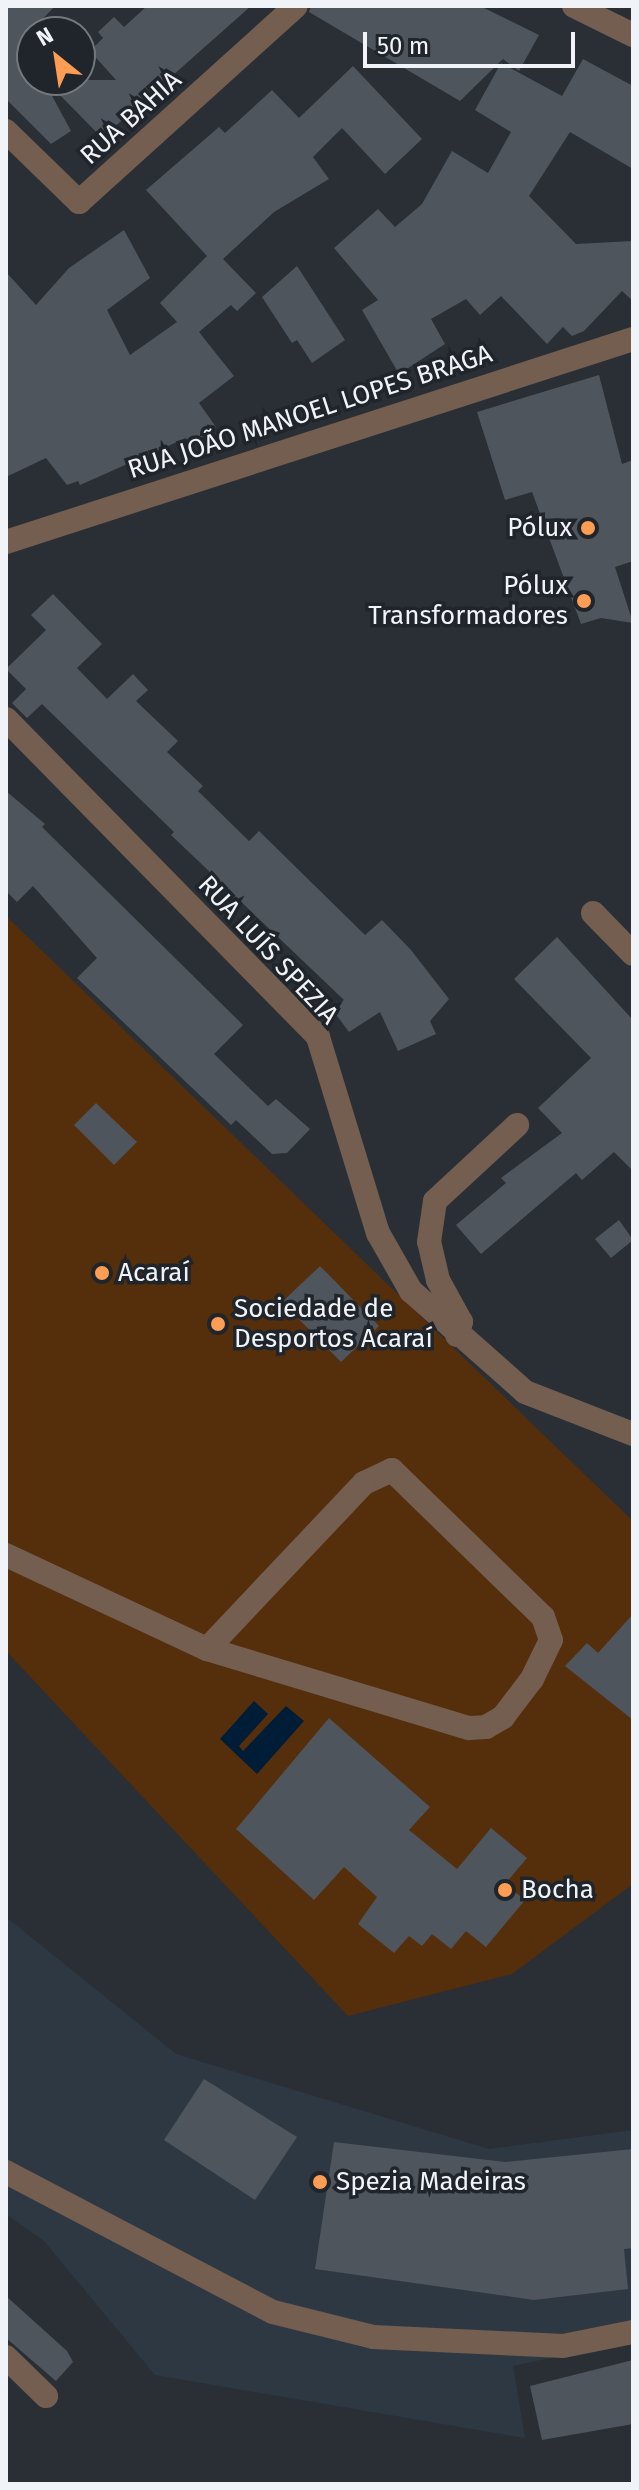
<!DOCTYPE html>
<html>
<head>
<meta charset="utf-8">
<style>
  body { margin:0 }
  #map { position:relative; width:639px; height:2490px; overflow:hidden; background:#292f35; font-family:"Fira Sans",sans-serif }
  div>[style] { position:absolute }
  .built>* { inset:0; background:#2e3843 }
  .green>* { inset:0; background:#552e0c }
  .water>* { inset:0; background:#001d38 }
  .building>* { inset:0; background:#4f555c }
  .minor>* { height:24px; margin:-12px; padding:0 12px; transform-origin:12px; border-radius:12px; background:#735e4f }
  .dots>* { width:22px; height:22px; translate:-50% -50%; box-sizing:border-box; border:4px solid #1f252b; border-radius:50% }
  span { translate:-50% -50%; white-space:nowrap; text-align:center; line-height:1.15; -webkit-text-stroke:7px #1f252b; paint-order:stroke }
  .street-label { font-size:26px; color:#f0f4f8 }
  .poi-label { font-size:26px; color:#f0f4f8 }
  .right { translate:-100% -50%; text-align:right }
  .left { translate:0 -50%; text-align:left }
  .frame { position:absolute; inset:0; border:8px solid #f0f4f8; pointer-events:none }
  .north { position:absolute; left:16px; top:16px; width:80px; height:80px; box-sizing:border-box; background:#1f252b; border:2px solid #73787d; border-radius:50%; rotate:330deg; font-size:22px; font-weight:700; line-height:32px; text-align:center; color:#f0f4f8 }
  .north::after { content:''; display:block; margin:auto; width:28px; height:36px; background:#fc9d53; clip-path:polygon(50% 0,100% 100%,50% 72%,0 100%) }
  .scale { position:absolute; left:363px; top:32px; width:212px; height:36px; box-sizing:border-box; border:4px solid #f0f4f8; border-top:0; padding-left:10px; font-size:24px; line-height:28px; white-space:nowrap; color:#f0f4f8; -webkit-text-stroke:6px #1f252b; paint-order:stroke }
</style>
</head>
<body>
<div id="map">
  <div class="built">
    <div style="clip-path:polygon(6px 1917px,176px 2054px,489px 2149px,633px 2130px,633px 2340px,513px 2366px,525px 2438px,155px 2375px,44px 2241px,6px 2214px)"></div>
  </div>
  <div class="green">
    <div style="clip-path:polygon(6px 916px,633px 1521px,633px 1884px,512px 1974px,348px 2016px,6px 1651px)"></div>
  </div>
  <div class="water">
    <div style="clip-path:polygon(254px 1701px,268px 1714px,239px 1746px,243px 1751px,286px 1706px,304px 1721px,257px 1774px,220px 1739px)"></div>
  </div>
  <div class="building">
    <div style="clip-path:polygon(6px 6px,55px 6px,32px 30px,32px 80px,116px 80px,90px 51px,103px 38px,98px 32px,114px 17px,124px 27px,147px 6px,251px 6px,102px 138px,56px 91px,51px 94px,71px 131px,51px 144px,6px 99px)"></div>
    <div style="clip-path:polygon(311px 6px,480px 6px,539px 35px,519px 71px,503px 59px,460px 101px,309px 12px)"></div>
    <div style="clip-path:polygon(583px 59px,633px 86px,633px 169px,570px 132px,529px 196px,576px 244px,633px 241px,633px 301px,622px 291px,584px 331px,572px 336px,563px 327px,547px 344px,501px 296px,480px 315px,466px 299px,431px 319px,445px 344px,399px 374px,362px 310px,378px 300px,334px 248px,378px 209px,395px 227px,422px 204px,452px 151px,488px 173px,511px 132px,475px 110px,501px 63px,562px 96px)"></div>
    <div style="clip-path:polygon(353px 66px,422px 139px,385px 174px,342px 128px,313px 157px,329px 179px,274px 212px,223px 259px,256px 293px,237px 311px,231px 305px,199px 332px,234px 376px,199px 403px,216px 427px,191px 445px,186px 438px,80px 485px,78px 481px,67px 485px,46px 458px,6px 477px,6px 272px,36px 305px,69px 268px,124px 230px,150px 278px,107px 310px,130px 355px,177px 322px,160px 303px,207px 256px,146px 190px,219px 127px,225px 133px,272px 90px,299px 118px)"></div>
    <div style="clip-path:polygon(297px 266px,345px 340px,312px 363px,297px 340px,292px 343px,262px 297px)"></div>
    <div style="clip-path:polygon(599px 375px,622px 464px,633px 460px,633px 561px,615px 567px,633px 623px,601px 618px,581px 624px,532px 492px,505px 500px,477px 412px)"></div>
    <div style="clip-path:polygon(53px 594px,102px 644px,77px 668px,107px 699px,133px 674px,148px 690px,136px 701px,178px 741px,167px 752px,203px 786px,198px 791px,249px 841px,259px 831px,365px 935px,382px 920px,411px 950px,449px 999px,430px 1021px,436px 1034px,398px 1051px,380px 1012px,349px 1032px,332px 1009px,344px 1000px,171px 835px,174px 832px,42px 704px,27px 718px,12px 703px,26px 689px,6px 669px,46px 630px,31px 615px)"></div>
    <div style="clip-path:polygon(6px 791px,45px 824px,42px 827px,243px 1025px,214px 1054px,268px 1106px,276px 1099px,310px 1129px,287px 1153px,272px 1154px,236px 1120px,231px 1125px,77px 978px,97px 958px,33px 886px,17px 902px,6px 891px)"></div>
    <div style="clip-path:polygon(557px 937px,633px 1020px,633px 1171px,614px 1152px,582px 1180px,576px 1173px,481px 1254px,456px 1225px,506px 1183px,501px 1178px,562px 1133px,538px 1108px,591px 1058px,514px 979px)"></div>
    <div style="clip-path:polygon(96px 1103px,137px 1142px,114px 1165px,74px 1125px)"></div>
    <div style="clip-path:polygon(619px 1220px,633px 1240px,611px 1258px,595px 1239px)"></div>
    <div style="clip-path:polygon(320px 1266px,379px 1326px,341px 1362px,282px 1302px)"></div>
    <div style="clip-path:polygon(633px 1614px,633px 1720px,565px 1666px,587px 1643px,598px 1653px)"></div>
    <div style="clip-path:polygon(329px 1718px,430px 1807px,409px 1830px,457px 1869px,491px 1828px,527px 1858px,505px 1884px,525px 1900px,486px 1947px,466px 1931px,451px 1949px,432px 1934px,422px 1946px,409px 1936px,394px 1953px,358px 1924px,377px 1897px,344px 1867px,314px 1900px,236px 1829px)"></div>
    <div style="clip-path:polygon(204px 2079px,297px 2137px,255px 2200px,164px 2140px)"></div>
    <div style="clip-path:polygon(334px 2142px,505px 2162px,633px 2149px,633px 2248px,624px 2249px,628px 2289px,534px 2300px,315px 2269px)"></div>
    <div style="clip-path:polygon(6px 2296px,67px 2351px,73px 2362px,56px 2381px,6px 2338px)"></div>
    <div style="clip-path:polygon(633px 2360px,633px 2424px,542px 2440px,530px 2386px)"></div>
  </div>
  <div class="minor">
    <div style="left:574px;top:6px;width:66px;rotate:26.2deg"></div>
    <div style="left:6px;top:131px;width:102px;rotate:44.2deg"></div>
    <div style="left:79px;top:202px;width:292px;rotate:-42.1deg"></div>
    <div style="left:6px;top:542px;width:659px;rotate:-17.94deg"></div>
    <div style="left:6px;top:719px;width:445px;rotate:45.5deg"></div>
    <div style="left:318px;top:1037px;width:205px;rotate:73deg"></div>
    <div style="left:378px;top:1233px;width:67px;rotate:60.4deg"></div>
    <div style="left:411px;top:1291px;width:152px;rotate:41.5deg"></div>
    <div style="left:525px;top:1392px;width:116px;rotate:21.3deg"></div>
    <div style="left:593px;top:913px;width:57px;rotate:45.7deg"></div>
    <div style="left:457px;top:1335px;width:14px;rotate:-73deg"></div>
    <div style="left:461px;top:1322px;width:48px;rotate:-118.7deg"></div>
    <div style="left:438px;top:1280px;width:39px;rotate:-103deg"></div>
    <div style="left:429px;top:1242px;width:41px;rotate:-81.7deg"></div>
    <div style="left:435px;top:1201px;width:112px;rotate:-42.8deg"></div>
    <div style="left:6px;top:1555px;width:222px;rotate:25.1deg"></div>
    <div style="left:207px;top:1649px;width:274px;rotate:16.8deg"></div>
    <div style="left:469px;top:1728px;width:17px;rotate:-3deg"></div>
    <div style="left:486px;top:1727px;width:20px;rotate:-30deg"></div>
    <div style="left:503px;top:1717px;width:48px;rotate:-52.7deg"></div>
    <div style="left:532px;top:1679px;width:43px;rotate:-64deg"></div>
    <div style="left:551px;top:1640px;width:24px;rotate:-109deg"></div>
    <div style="left:543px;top:1617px;width:211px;rotate:-135.8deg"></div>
    <div style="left:392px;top:1470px;width:31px;rotate:155deg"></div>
    <div style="left:364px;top:1483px;width:228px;rotate:133.4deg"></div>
    <div style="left:6px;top:2172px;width:301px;rotate:27.7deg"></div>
    <div style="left:273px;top:2312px;width:103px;rotate:14deg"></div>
    <div style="left:373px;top:2337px;width:190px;rotate:2.7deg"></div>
    <div style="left:563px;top:2346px;width:71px;rotate:-11.3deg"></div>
    <div style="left:6px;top:2357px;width:56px;rotate:44.3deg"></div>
  </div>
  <div class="dots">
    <div style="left:588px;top:528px;background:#fc9d53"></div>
    <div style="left:584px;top:601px;background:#fc9d53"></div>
    <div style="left:102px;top:1273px;background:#fc9d53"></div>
    <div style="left:218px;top:1324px;background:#fc9d53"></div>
    <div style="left:505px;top:1890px;background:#fc9d53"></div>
    <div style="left:320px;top:2182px;background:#fc9d53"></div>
  </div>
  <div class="street-label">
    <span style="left:131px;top:118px;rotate:-42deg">RUA BAHIA</span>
    <span style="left:310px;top:412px;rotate:-18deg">RUA JOÃO MANOEL LOPES BRAGA</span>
    <span style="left:268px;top:950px;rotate:47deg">RUA LUÍS SPEZIA</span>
  </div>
  <div class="poi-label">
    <span class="right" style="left:572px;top:528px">Pólux</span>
    <span class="right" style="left:568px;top:601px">Pólux<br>Transformadores</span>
    <span class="left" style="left:118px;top:1273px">Acaraí</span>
    <span class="left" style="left:234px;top:1324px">Sociedade de<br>Desportos Acaraí</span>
    <span class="left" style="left:521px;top:1890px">Bocha</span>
    <span class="left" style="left:336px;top:2182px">Spezia Madeiras</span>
  </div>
  <div class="frame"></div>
  <div class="north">N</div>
  <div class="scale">50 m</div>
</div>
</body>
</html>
